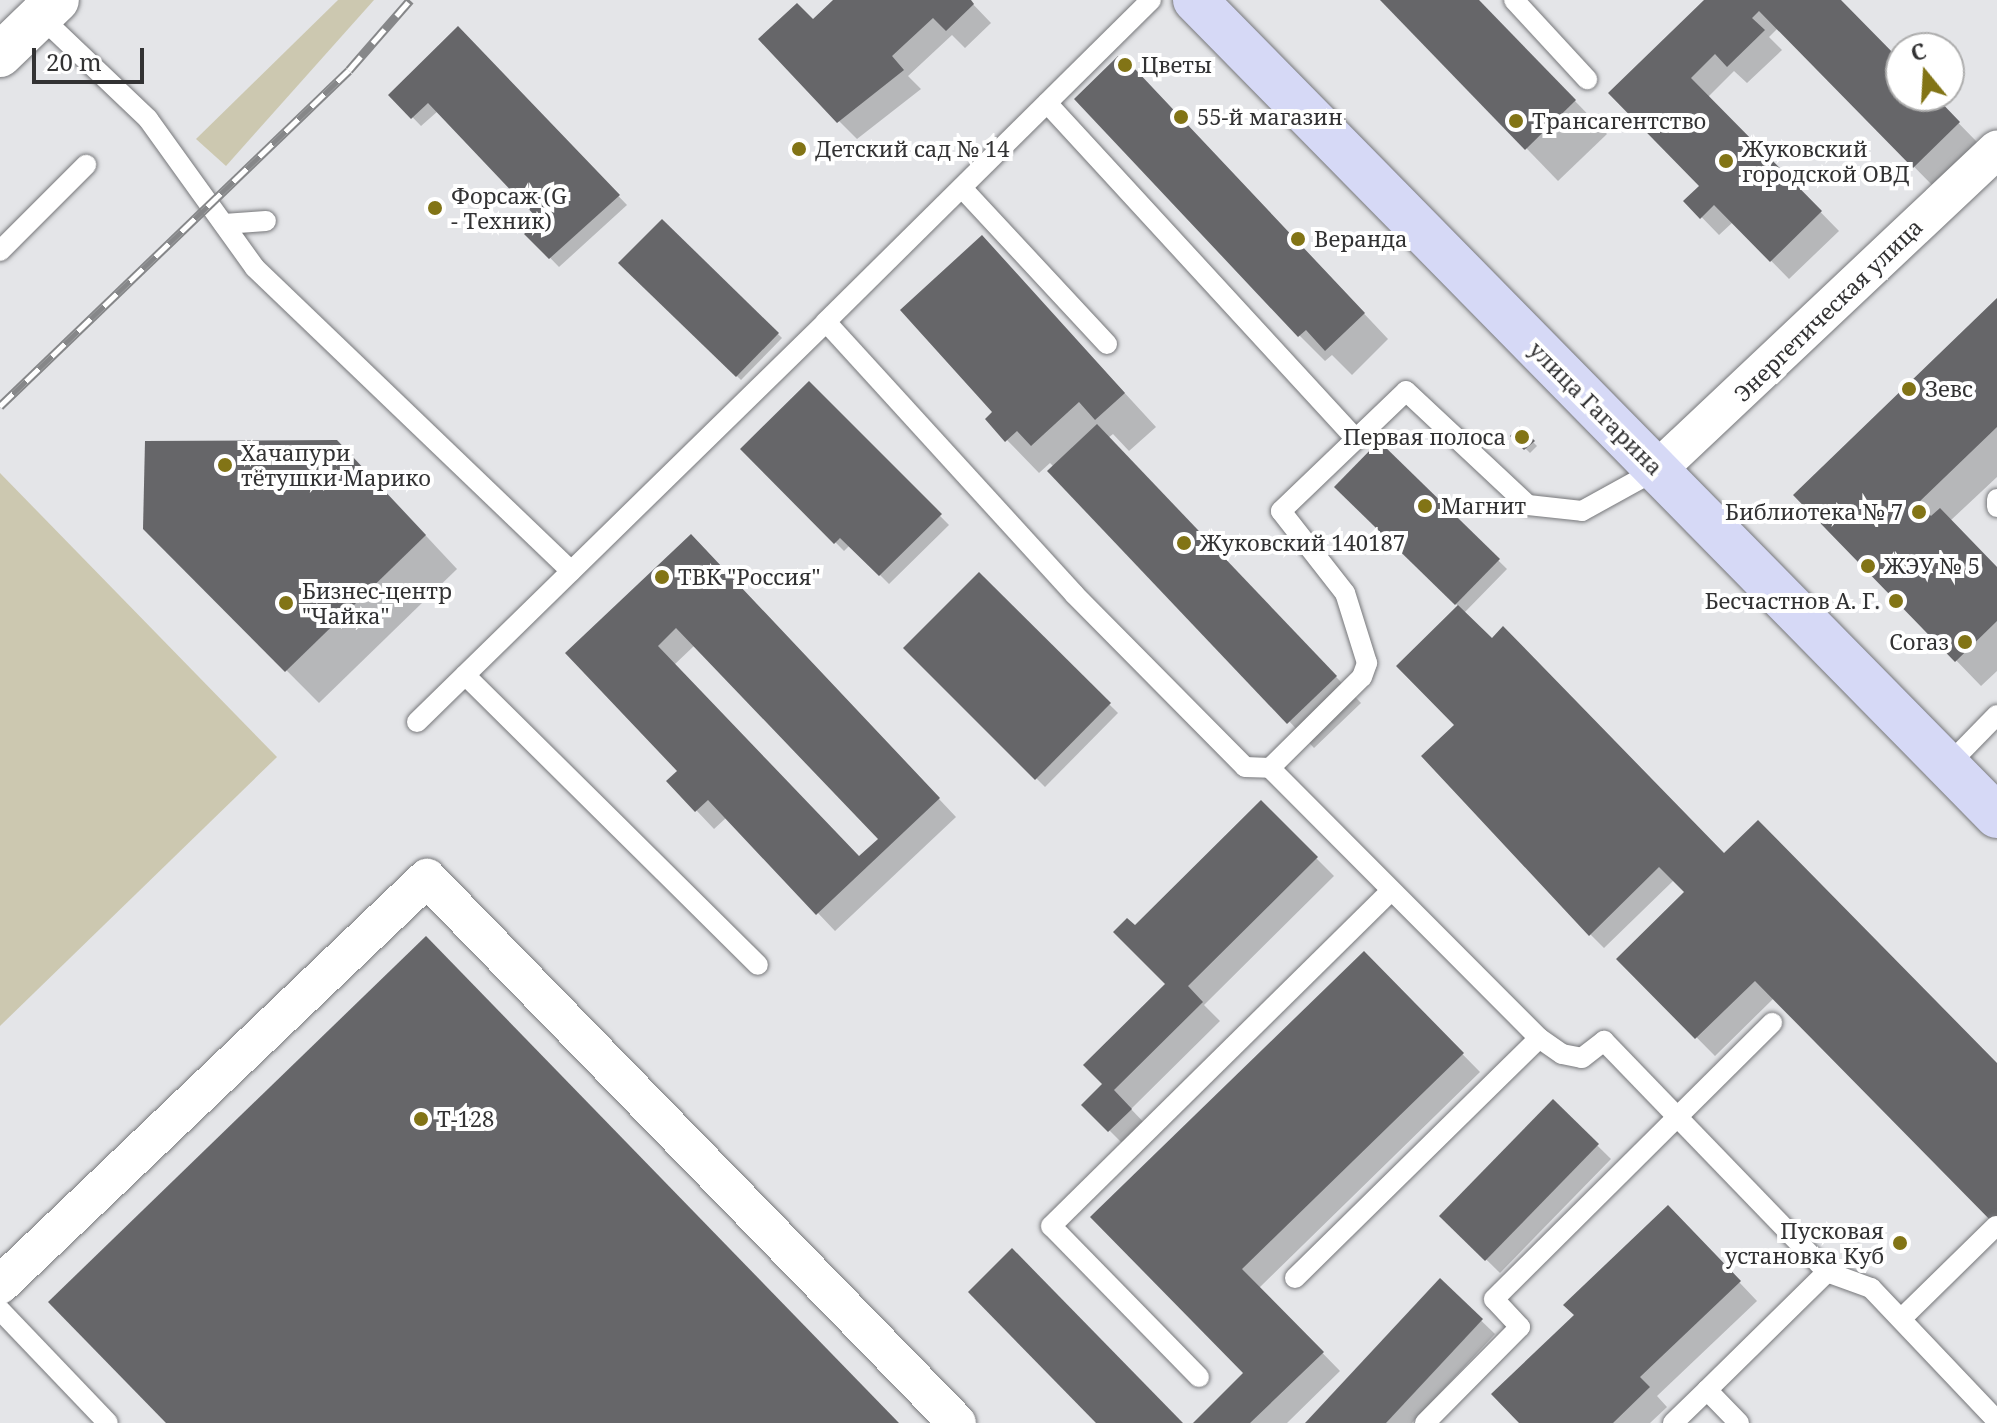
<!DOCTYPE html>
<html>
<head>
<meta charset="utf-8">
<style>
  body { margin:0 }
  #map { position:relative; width:1997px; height:1423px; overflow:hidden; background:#e4e5e8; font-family:"Noto Serif",serif }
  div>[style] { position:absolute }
  .green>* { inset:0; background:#ccc8b0 }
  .shadow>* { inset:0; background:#0003 }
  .building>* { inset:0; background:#666669 }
  .roads { filter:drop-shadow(0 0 2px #76777a) drop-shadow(0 0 2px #76777a) }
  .lane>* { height:20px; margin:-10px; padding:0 10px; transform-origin:10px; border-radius:10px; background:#fff }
  .street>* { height:38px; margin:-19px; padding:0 19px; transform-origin:19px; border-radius:19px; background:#fff }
  .secondary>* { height:44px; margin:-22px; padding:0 22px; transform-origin:22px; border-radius:22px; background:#fff }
  .primary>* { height:44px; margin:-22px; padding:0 22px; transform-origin:22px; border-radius:22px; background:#d6d9f6 }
  .rail>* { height:9px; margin-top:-4.5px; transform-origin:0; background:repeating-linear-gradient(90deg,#fff 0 18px,#868789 0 36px); box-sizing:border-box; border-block:2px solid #868789 }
  .dots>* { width:22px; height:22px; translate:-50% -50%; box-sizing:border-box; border:4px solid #fff; border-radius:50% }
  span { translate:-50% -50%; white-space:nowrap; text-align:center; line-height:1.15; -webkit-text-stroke:8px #fff; paint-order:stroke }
  .poi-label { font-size:22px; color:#323233 }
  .left { translate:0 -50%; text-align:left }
  .right { translate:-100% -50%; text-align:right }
  .street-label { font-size:22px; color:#323233 }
  .north { position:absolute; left:1885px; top:32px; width:80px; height:80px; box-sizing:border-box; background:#fff; border:2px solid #adadad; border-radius:50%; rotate:342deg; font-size:22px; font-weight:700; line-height:32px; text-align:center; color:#323233 }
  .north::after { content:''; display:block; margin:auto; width:28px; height:36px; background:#827416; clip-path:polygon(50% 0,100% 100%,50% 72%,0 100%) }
  .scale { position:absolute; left:32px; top:48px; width:112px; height:36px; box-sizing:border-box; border:4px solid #323233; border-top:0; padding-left:10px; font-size:24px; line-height:28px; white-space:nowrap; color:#323233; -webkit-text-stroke:6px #fff; paint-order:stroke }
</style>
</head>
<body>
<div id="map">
  <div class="green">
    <div style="clip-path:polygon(338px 0,374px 0,226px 166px,196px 139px)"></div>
    <div style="clip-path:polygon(0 473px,277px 757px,0 1026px)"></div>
  </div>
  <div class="shadow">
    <div style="clip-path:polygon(836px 0,969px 0,991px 23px,965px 48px,952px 35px,908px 76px,921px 89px,857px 139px,839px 121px,813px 21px)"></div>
    <div style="clip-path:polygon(1383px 0,1477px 0,1607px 134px,1558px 181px)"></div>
    <div style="clip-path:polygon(1707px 0,1839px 0,1901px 64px,1901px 96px,1932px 96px,1977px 142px,1932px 185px,1778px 28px,1769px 37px,1782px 50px,1747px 83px,1734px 71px,1708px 97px,1839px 231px,1789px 279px,1733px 222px,1719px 235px,1686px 201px,1702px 186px,1611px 93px)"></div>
    <div style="clip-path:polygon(458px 29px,627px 205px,559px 267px,527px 234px,542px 220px,438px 111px,421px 126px,391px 95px)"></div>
    <div style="clip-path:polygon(1161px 98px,1388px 339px,1352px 375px,1332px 355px,1325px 361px,1300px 336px,1076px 99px)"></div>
    <div style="clip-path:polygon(662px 221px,782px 338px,741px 380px,621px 263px)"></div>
    <div style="clip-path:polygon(982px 238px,1156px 427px,1129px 451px,1113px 434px,1108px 438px,1361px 703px,1314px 748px,1054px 467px,1050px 463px,1039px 473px,1007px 440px,995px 412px)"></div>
    <div style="clip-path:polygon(1997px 301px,1997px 477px,1950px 521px,1997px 569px,1997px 671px,1981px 686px,1796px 495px)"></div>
    <div style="clip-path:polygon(809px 383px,949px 525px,889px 584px,850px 545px,844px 551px,743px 449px)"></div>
    <div style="clip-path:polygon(1520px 429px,1537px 446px,1530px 453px,1513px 436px)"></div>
    <div style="clip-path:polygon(1379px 444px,1507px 569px,1464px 613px,1724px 856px,1997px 1065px,1774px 998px,1715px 1056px,1619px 959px,1687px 892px,1674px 880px,1604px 948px,1591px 935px,1424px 756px,1457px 725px,1459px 607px,1337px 487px)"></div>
    <div style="clip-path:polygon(369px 475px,457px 569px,319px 703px,145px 528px)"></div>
    <div style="clip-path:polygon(evenodd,709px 555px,956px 817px,835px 931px,727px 817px,714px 829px,697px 811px,669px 781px,680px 771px,568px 653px,709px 555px,695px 645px,880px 839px,860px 859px,674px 665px,695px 645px)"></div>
    <div style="clip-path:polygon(979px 575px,1118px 713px,1045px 787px,906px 648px)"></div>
    <div style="clip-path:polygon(1261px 803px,1334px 876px,1204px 1005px,1220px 1021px,1131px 1109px,1149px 1128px,1128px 1149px,1084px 1105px,1105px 1084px,1167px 984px,1135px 928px)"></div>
    <div style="clip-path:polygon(1364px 954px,1480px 1072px,1259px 1288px,1340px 1371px,1287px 1423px,1195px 1423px,1246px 1373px,1093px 1217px)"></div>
    <div style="clip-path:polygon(1553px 1102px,1611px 1159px,1500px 1273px,1442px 1216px)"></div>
    <div style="clip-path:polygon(1686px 1226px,1757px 1301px,1657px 1396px,1667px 1407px,1650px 1423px,1521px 1423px)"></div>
    <div style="clip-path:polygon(1440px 1281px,1495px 1334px,1412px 1423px,1308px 1423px)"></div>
  </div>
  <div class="building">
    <div style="clip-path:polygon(833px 0,971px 0,974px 4px,946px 31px,933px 18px,892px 56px,904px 70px,837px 123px,758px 39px,797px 3px,813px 19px)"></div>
    <div style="clip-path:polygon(1380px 0,1479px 0,1576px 100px,1525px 150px)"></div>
    <div style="clip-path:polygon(1704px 0,1841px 0,1901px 61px,1901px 96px,1935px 96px,1960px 122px,1913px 168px,1759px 11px,1752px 18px,1765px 30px,1727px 67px,1715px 54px,1691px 78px,1822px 211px,1770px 262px,1714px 205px,1700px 219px,1683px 201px,1699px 186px,1608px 93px)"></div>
    <div style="clip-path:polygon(458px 26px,620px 195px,549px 259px,524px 234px,539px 220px,428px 103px,411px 119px,388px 95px)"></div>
    <div style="clip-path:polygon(1118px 56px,1136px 70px,1365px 313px,1325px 351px,1306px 330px,1298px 337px,1074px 99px)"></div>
    <div style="clip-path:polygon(662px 219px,779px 333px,736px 377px,618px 263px)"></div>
    <div style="clip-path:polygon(982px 235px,1125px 393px,1095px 420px,1079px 402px,1031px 446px,1017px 431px,1005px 442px,985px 419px,992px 412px,900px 310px)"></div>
    <div style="clip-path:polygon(1997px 298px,1997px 427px,1918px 503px,1931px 516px,1940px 508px,1997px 567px,1997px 621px,1955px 662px,1793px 495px)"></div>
    <div style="clip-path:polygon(809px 381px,942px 514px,879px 576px,840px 538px,834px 544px,740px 449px)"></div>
    <div style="clip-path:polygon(1097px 424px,1337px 676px,1287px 724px,1047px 471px)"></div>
    <div style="clip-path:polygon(1520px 426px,1535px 441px,1524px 450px,1510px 436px)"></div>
    <div style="clip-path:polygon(337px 440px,426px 535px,285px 672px,143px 529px,145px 441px)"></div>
    <div style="clip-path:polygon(1379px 441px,1500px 559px,1455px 605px,1334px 487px)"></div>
    <div style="clip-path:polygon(evenodd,691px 534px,940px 798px,816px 915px,708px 800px,695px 812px,666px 781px,677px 771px,565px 653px,691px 534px,676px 628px,878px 839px,859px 856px,658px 646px,676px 628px)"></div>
    <div style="clip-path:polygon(979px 572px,1111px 703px,1035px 780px,903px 648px)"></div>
    <div style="clip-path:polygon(1458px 605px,1492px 638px,1503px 626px,1724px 853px,1758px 820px,1997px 1063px,1997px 1227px,1755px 981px,1695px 1039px,1616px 959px,1684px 892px,1659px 867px,1589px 936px,1421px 756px,1454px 725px,1396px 666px)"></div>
    <div style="clip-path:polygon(1261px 800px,1318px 857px,1188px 986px,1203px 1002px,1114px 1090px,1132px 1109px,1108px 1132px,1081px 1105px,1102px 1084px,1083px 1065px,1165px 984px,1113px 932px,1127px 918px,1135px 925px)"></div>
    <div style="clip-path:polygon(426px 936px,899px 1423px,166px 1423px,48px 1302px)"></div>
    <div style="clip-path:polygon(1364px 951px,1464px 1053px,1242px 1269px,1324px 1352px,1250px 1423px,1193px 1423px,1243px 1373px,1090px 1217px)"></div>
    <div style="clip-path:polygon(1553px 1099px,1599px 1144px,1485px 1261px,1439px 1216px)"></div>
    <div style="clip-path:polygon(1668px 1205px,1741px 1281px,1640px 1377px,1650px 1387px,1613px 1423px,1519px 1423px,1491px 1394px,1574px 1315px,1563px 1305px)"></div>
    <div style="clip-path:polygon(1012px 1248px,1183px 1423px,1096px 1423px,968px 1292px)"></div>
    <div style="clip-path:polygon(1440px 1278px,1483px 1319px,1386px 1423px,1305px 1423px)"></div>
  </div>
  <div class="roads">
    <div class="lane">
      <div style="left:1151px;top:0;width:458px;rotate:135.3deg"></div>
      <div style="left:826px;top:322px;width:368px;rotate:47.6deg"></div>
      <div style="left:1074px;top:594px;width:243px;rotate:45.3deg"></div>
      <div style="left:1245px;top:767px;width:25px;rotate:2deg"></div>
      <div style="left:1270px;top:768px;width:381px;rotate:45.1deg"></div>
      <div style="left:1539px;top:1038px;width:28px;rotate:35deg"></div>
      <div style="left:1562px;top:1054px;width:20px;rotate:11deg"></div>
      <div style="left:1582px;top:1058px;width:28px;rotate:-38deg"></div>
      <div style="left:1604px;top:1041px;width:321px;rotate:46deg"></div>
      <div style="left:1827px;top:1272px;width:47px;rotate:20deg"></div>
      <div style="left:1871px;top:1288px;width:183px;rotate:46.5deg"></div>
      <div style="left:1514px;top:0;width:108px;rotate:47.3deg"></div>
      <div style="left:40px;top:16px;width:149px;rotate:43.6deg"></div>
      <div style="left:148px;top:119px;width:183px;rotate:54.3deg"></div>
      <div style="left:255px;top:268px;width:438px;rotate:43.8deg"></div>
      <div style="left:1047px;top:103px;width:456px;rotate:47.4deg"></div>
      <div style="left:962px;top:188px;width:213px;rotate:47.1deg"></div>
      <div style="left:224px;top:224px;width:42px;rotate:-4.1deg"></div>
      <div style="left:0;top:251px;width:122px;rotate:-45deg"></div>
      <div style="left:1997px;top:499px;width:8px;rotate:90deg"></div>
      <div style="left:465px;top:675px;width:412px;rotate:44.7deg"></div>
      <div style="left:417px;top:722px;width:572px;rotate:-44.36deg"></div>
      <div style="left:1948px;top:765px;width:70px;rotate:-45.6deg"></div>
      <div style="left:1270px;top:768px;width:129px;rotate:-44.7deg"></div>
      <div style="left:1362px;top:677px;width:15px;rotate:-70deg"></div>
      <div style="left:1367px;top:663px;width:73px;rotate:-107.4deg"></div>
      <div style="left:1345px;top:593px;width:104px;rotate:-128deg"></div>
      <div style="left:1281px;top:511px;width:173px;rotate:-43.8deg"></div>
      <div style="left:1406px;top:391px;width:167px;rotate:43.1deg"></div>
      <div style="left:1528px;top:505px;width:54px;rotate:6.3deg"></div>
      <div style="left:1582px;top:511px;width:87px;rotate:-28.9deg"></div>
      <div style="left:1295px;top:1278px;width:342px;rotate:-44.5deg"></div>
      <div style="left:0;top:1310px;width:156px;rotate:46.3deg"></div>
      <div style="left:1901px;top:1319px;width:133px;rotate:-44.4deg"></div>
      <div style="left:1199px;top:1377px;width:211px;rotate:-134.4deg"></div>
      <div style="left:1051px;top:1226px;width:477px;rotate:-44.6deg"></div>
      <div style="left:1425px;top:1423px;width:135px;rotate:-45.3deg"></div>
      <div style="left:1520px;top:1327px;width:38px;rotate:-133deg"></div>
      <div style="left:1494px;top:1299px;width:392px;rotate:-44.8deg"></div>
      <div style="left:1673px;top:1423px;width:47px;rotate:-44.1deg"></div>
      <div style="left:1739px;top:1423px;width:46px;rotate:-134.1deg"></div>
      <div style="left:1707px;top:1390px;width:168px;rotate:-44.5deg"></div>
    </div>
    <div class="street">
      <div style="left:1658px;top:469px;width:466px;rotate:-43.3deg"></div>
      <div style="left:0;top:1285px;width:590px;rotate:-43.63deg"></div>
      <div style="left:427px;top:878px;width:760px;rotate:45.8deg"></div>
    </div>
    <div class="secondary">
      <div style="left:0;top:55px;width:79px;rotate:-44deg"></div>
    </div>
    <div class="primary">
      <div style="left:1195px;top:0;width:1144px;rotate:45.5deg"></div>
    </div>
  </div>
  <div class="rail">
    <div style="left:0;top:406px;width:484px;rotate:-43.9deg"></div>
    <div style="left:349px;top:70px;width:93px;rotate:-48.9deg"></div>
  </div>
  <div class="dots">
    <div style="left:1125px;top:65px;background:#827416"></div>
    <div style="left:1181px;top:117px;background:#827416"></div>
    <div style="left:1516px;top:121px;background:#827416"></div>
    <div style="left:799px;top:149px;background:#827416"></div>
    <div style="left:1726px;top:161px;background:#827416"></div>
    <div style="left:435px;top:208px;background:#827416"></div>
    <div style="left:1298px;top:239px;background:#827416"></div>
    <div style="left:1909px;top:389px;background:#827416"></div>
    <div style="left:1522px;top:437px;background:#827416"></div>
    <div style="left:225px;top:465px;background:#827416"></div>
    <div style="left:1425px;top:506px;background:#827416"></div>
    <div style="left:1919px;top:512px;background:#827416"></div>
    <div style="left:1184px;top:543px;background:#827416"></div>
    <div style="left:1868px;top:566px;background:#827416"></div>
    <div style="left:662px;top:577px;background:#827416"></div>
    <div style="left:1896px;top:601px;background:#827416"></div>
    <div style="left:286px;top:603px;background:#827416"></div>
    <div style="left:1965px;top:642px;background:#827416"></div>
    <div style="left:421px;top:1119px;background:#827416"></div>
    <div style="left:1900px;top:1243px;background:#827416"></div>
  </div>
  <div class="poi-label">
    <span class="left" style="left:1141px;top:65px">Цветы</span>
    <span class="left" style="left:1197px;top:117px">55-й магазин</span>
    <span class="left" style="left:1532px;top:121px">Трансагентство</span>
    <span class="left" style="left:1742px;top:161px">Жуковский<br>городской ОВД</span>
    <span class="left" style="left:815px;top:149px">Детский сад № 14</span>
    <span class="left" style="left:451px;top:208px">Форсаж (G<br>- Техник)</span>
    <span class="left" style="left:1314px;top:239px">Веранда</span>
    <span class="left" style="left:1925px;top:389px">Зевс</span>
    <span class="right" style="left:1506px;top:437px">Первая полоса</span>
    <span class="left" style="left:241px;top:465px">Хачапури<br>тётушки Марико</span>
    <span class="left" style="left:1441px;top:506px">Магнит</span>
    <span class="right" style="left:1903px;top:512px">Библиотека № 7</span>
    <span class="left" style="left:1200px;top:543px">Жуковский 140187</span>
    <span class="left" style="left:1884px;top:566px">ЖЭУ № 5</span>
    <span class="left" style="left:678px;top:577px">ТВК "Россия"</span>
    <span class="left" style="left:302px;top:603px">Бизнес-центр<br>"Чайка"</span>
    <span class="right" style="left:1880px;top:601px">Бесчастнов А. Г.</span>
    <span class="right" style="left:1949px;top:642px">Согаз</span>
    <span class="left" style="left:437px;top:1119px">Т-128</span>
    <span class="right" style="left:1884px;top:1243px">Пусковая<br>установка Куб</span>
  </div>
  <div class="street-label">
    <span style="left:1828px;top:310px;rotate:-44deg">Энергетическая улица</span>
    <span style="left:1596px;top:408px;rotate:45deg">улица Гагарина</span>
  </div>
  <div class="north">С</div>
  <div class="scale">20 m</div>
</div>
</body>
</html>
